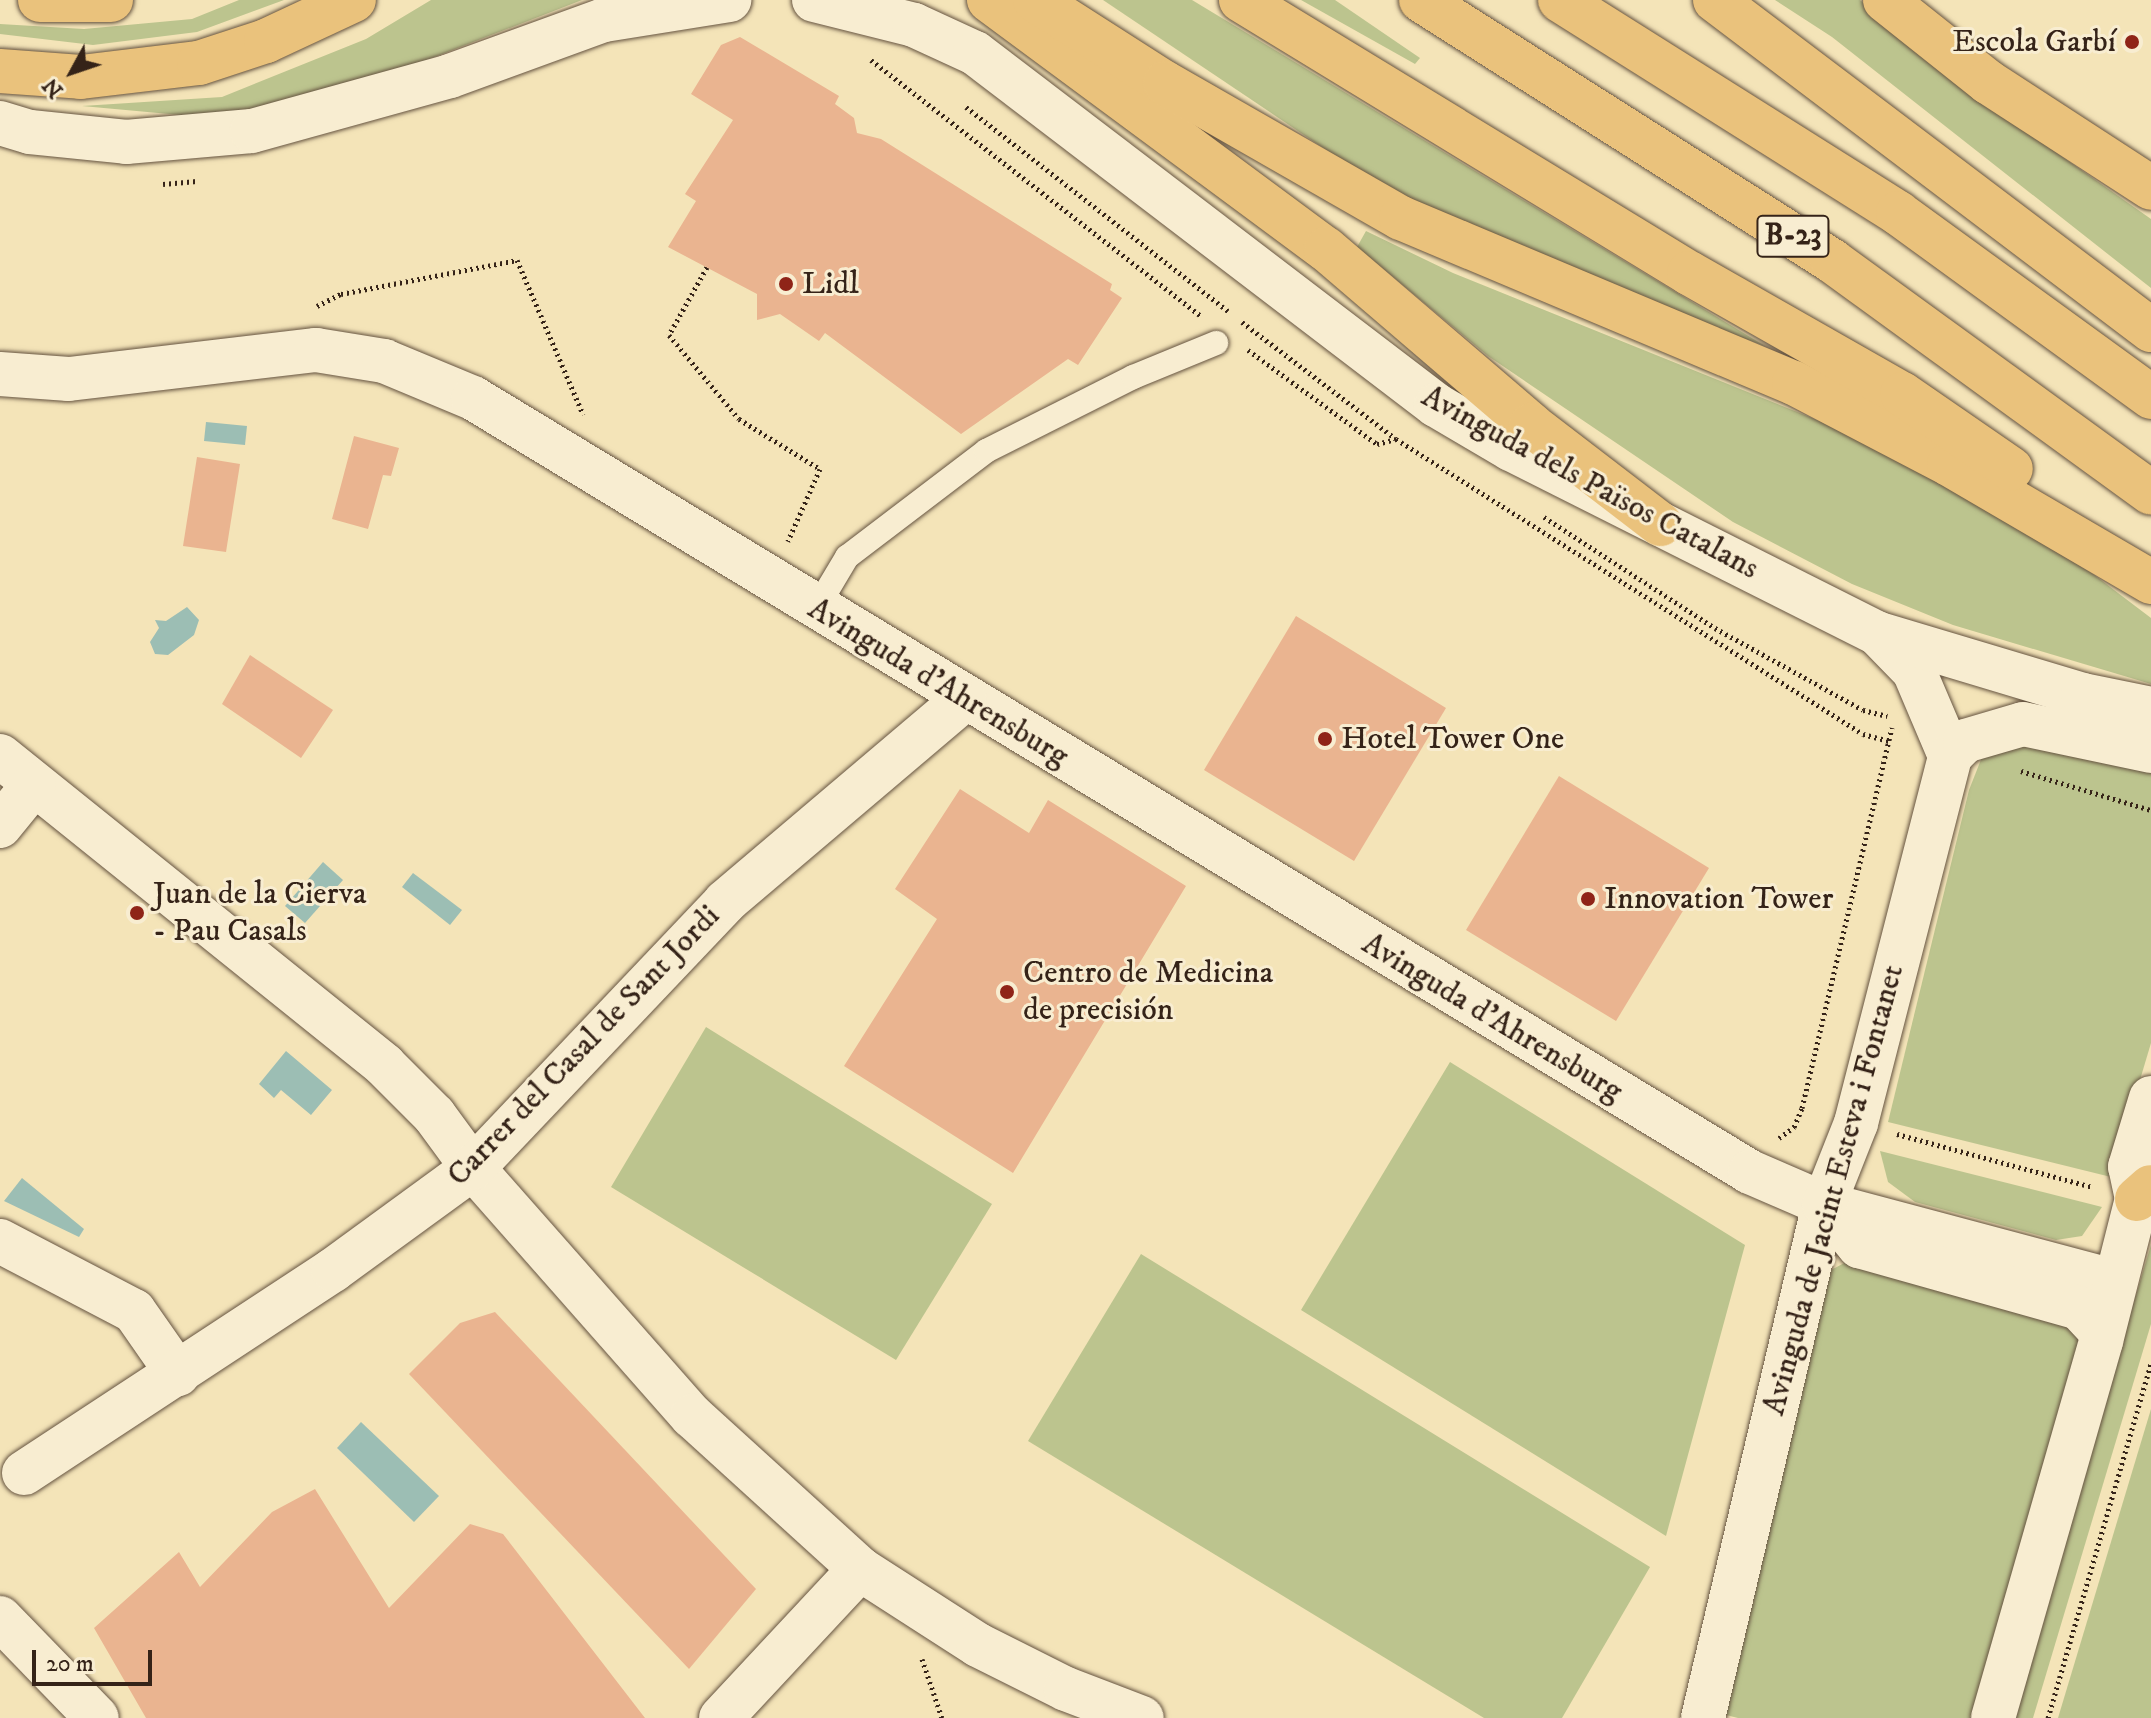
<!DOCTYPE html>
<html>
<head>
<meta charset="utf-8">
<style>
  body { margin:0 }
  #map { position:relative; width:2151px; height:1718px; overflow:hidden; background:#f4e4b8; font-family:"IM FELL DW Pica",serif }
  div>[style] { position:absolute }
  .green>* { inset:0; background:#bcc48e }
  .water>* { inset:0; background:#9cbeb4 }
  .building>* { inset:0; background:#eab490 }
  .path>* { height:5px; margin-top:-2.5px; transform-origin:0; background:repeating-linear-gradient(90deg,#352318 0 2px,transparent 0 6px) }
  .roads { filter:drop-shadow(0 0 2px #655340) drop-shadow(0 0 2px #655340) }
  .lane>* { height:24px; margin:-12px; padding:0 12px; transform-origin:12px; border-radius:12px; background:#f8edd1 }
  .street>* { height:44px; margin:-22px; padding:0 22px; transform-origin:22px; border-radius:22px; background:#f8edd1 }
  .secondary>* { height:44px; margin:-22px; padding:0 22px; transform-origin:22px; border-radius:22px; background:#f8edd1 }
  .highway>* { height:44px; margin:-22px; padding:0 22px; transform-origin:22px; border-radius:22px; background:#eac27c }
  .dots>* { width:22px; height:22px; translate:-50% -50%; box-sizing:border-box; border:4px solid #f8edd1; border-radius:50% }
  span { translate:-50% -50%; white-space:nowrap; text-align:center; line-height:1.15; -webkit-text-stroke:6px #f8edd1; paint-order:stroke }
  .shield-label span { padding:2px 6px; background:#f8edd1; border:2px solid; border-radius:6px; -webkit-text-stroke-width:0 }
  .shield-label { font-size:30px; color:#352318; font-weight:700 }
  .poi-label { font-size:32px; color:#352318 }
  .right { translate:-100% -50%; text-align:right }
  .left { translate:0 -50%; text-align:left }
  .street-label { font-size:32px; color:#352318 }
  .north { position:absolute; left:32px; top:32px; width:80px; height:80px; -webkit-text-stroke:6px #f8edd1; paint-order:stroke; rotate:230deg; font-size:22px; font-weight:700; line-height:32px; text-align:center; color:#352318 }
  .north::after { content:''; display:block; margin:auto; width:28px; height:36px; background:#352318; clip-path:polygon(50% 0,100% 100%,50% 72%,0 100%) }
  .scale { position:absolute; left:32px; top:1650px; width:120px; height:36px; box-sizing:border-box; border:4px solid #352318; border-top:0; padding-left:10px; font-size:24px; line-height:28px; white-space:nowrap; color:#352318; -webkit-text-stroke:6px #f8edd1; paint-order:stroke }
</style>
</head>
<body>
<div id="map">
  <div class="green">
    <div style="clip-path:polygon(239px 0,284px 0,197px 32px,93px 45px,0 34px,0 24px,84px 29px,192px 19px)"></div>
    <div style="clip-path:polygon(431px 0,582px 0,383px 77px,274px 111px,202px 117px,82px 106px,222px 97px,366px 39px)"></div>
    <div style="clip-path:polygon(1103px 0,1192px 0,1765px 346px,1593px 285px,1383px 188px)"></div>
    <div style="clip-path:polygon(1301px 0,1335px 0,1420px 58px,1415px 64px)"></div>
    <div style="clip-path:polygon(1775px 0,1860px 0,1957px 83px,2151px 219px,2151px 288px,1832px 37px)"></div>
    <div style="clip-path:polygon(1366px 231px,1453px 273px,1832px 426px,1957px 491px,2093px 574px,2151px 618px,2151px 684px,1953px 625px,1852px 584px,1733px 522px,1488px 356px,1357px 247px)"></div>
    <div style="clip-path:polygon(2006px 739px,2151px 770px,2151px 1043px,2111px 1177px,1888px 1122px,1969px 790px,1982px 757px)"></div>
    <div style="clip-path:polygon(706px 1027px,992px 1204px,896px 1360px,611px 1187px)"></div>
    <div style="clip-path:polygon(1450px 1062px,1745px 1245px,1666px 1536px,1301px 1310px)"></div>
    <div style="clip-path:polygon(1880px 1151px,2102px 1207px,2082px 1236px,2056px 1240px,1915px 1202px,1888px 1182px)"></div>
    <div style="clip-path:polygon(2151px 1245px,2151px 1324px,2033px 1718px,2008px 1718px)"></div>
    <div style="clip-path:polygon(1141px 1254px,1650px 1567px,1562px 1718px,1484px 1718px,1028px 1441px)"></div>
    <div style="clip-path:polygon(1852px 1259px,2080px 1331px,2078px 1365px,1971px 1718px,1738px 1718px,1718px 1713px,1831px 1270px)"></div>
    <div style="clip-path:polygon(2151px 1409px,2151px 1718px,2058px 1718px)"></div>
  </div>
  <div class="water">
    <div style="clip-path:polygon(206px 422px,247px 426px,245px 445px,204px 441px)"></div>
    <div style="clip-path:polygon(187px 607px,199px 620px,194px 635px,168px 655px,155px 654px,150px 642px,159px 628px,155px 620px,166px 621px)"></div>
    <div style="clip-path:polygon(323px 862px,343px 880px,305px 923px,285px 906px)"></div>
    <div style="clip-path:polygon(413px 873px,462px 910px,450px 925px,402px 887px)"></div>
    <div style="clip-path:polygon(286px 1051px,332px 1090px,311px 1115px,281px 1090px,274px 1098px,259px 1084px)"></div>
    <div style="clip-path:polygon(22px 1178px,84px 1229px,79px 1237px,4px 1201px)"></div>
    <div style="clip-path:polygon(361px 1422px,439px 1496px,414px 1522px,337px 1448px)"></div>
  </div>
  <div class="building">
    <div style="clip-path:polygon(740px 37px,839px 96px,835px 104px,854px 118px,857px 133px,881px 139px,1112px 284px,1110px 290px,1122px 298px,1078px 365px,1068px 359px,961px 434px,825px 333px,819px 341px,780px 314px,757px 320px,757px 294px,668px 247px,696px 201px,685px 194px,733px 120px,691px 94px,721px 45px)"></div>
    <div style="clip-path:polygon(354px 436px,399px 448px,391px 476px,383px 475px,368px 529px,332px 519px)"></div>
    <div style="clip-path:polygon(197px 457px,240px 464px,226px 552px,183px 546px)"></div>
    <div style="clip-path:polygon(1296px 616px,1446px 708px,1354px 861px,1204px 770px)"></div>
    <div style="clip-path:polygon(250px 655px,333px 710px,301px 758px,222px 704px)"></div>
    <div style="clip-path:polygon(1559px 776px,1709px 868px,1616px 1021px,1466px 930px)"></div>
    <div style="clip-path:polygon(960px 789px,1029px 833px,1048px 800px,1186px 886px,1013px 1173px,844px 1066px,937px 919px,895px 889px)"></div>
    <div style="clip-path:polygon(495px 1312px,756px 1589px,689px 1669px,409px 1374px,460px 1323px)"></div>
    <div style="clip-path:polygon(315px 1489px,389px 1608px,470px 1524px,503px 1534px,645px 1718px,146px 1718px,94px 1628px,179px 1552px,200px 1587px,272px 1512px)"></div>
  </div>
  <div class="path">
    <div style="left:871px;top:60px;width:418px;rotate:37.8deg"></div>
    <div style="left:966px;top:107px;width:332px;rotate:37.9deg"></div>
    <div style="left:163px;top:184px;width:34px;rotate:-5deg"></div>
    <div style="left:707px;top:267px;width:78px;rotate:119.2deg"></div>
    <div style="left:669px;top:335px;width:109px;rotate:50.2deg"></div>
    <div style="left:739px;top:419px;width:95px;rotate:31.7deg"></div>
    <div style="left:820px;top:469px;width:79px;rotate:114deg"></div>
    <div style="left:317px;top:306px;width:27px;rotate:-27deg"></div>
    <div style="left:341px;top:294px;width:179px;rotate:-10.9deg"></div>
    <div style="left:517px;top:260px;width:168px;rotate:66.8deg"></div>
    <div style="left:1242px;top:322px;width:193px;rotate:37.2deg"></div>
    <div style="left:1396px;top:439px;width:552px;rotate:32.28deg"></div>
    <div style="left:1863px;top:734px;width:28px;rotate:15deg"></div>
    <div style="left:1248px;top:350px;width:160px;rotate:36.1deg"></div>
    <div style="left:1377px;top:444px;width:20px;rotate:-15deg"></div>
    <div style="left:1544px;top:517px;width:204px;rotate:33deg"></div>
    <div style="left:1715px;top:628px;width:169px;rotate:29deg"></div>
    <div style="left:1863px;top:710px;width:25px;rotate:14deg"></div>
    <div style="left:2021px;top:771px;width:136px;rotate:16.7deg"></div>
    <div style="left:1897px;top:1134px;width:202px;rotate:15.2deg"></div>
    <div style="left:1779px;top:1138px;width:19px;rotate:-36deg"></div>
    <div style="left:1794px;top:1127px;width:21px;rotate:-67deg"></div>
    <div style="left:1802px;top:1108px;width:391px;rotate:-76.7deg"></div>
    <div style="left:922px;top:1659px;width:62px;rotate:71.3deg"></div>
    <div style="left:2048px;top:1718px;width:369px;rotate:-73.8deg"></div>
  </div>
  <div class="roads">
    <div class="lane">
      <div style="left:816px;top:609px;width:61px;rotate:-59.2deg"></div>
      <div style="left:847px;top:557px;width:175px;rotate:-37.3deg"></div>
      <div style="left:986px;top:451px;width:165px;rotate:-26.7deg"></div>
      <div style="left:1133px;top:377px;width:90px;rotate:-22.3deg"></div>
    </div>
    <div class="street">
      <div style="left:0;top:374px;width:69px;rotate:4.1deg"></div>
      <div style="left:69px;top:379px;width:249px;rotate:-6.7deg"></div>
      <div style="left:316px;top:350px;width:69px;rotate:9.2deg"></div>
      <div style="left:384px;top:361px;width:96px;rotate:22.6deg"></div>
      <div style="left:473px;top:398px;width:1493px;rotate:31.22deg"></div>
      <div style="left:1750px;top:1172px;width:81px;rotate:23.4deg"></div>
      <div style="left:1824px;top:1204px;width:300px;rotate:14.9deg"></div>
      <div style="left:0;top:756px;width:493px;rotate:38.8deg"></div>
      <div style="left:384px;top:1065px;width:71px;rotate:45deg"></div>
      <div style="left:434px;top:1115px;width:66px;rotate:53.7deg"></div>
      <div style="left:473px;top:1168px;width:331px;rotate:48.6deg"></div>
      <div style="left:692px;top:1416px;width:227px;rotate:42.3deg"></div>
      <div style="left:860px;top:1569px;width:140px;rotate:32.8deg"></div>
      <div style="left:978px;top:1645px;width:98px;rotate:26.6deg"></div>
      <div style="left:1066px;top:1689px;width:81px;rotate:20.9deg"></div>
      <div style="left:0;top:826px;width:54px;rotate:-51deg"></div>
      <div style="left:1824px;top:1204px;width:55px;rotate:50.2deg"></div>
      <div style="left:1859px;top:1246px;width:229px;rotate:15.7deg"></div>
      <div style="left:2079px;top:1308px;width:34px;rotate:47deg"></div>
      <div style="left:0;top:1241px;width:151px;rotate:27.6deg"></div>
      <div style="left:134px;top:1311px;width:77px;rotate:55.1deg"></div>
      <div style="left:24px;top:1473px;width:370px;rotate:-33.3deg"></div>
      <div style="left:333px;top:1270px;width:173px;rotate:-36.1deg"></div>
      <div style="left:473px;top:1168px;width:366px;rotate:-46.5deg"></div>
      <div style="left:725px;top:902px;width:314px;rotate:-40.3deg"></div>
      <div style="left:0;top:1618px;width:139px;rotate:45.9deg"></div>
      <div style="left:721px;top:1718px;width:204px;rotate:-47deg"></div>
    </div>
    <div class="secondary">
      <div style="left:814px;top:0;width:103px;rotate:14deg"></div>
      <div style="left:914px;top:25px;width:67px;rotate:24.7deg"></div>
      <div style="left:975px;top:53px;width:580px;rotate:37.36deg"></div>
      <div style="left:1436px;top:405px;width:87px;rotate:30.4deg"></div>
      <div style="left:1511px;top:449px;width:410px;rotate:26.7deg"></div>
      <div style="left:1877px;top:633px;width:53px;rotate:45.8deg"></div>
      <div style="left:1914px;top:671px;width:92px;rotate:67deg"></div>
      <div style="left:0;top:123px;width:31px;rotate:17deg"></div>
      <div style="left:30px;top:132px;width:97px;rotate:5.9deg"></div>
      <div style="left:126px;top:142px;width:126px;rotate:-5deg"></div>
      <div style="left:252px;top:131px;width:205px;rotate:-15.5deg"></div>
      <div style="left:450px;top:76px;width:164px;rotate:-20deg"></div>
      <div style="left:604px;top:20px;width:127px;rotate:-9.1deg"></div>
      <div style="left:1883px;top:635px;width:209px;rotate:16.7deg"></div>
      <div style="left:2083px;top:695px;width:69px;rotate:11.6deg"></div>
      <div style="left:1703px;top:1718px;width:528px;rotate:-76.75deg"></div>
      <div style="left:1824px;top:1204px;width:87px;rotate:-68.4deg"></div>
      <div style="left:1856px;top:1123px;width:379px;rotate:-75.6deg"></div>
      <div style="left:1950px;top:756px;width:21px;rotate:-45deg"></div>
      <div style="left:1965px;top:741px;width:60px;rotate:-16.3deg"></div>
      <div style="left:2023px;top:724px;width:131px;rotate:11.9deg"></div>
      <div style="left:1993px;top:1718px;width:392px;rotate:-74deg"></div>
      <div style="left:2101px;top:1341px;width:146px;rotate:-75.8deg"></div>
      <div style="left:2137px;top:1199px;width:33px;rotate:-102deg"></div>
      <div style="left:2130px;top:1167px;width:72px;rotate:-73.1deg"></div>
    </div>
    <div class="highway">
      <div style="left:40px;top:0;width:71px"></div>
      <div style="left:989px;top:0;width:419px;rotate:36.5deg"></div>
      <div style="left:1326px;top:249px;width:270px;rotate:40.6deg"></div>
      <div style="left:1531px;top:425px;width:163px;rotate:37.5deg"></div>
      <div style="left:1035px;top:0;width:154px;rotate:32.6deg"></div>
      <div style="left:1165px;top:83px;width:272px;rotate:29.8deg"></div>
      <div style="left:1401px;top:218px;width:426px;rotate:22.8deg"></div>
      <div style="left:1794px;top:383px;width:175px;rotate:27.6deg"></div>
      <div style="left:1949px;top:464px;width:234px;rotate:30.3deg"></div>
      <div style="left:1241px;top:0;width:525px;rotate:31.36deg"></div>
      <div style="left:1689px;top:273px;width:245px;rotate:29.6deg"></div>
      <div style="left:1902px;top:394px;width:132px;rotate:34.5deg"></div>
      <div style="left:1421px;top:0;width:487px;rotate:32.4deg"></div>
      <div style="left:1832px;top:261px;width:394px;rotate:36deg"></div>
      <div style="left:1560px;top:0;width:400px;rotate:32.2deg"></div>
      <div style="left:1898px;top:213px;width:313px;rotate:36deg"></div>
      <div style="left:1715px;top:0;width:547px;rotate:37.12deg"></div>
      <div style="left:1885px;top:0;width:132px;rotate:38.5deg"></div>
      <div style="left:1988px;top:82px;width:194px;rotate:33deg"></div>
      <div style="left:0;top:71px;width:81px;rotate:4.2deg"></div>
      <div style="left:81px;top:77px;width:119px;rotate:-6.8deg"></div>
      <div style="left:199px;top:63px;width:71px;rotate:-18.2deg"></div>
      <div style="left:266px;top:41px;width:97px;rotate:-25deg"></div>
      <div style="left:2137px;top:1199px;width:18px;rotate:-41deg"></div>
    </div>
  </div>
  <div class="dots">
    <div style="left:2132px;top:42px;background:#8f2418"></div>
    <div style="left:786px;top:284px;background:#8f2418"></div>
    <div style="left:1325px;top:739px;background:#8f2418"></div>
    <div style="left:1588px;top:899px;background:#8f2418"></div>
    <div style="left:137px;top:913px;background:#8f2418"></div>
    <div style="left:1007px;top:992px;background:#8f2418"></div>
  </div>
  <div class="shield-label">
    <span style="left:1793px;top:236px">B-23</span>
  </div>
  <div class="poi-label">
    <span class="right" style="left:2116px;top:42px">Escola Garbí</span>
    <span class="left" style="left:802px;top:284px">Lidl</span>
    <span class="left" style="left:1341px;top:739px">Hotel Tower One</span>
    <span class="left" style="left:153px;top:913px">Juan de la Cierva<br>- Pau Casals</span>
    <span class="left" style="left:1604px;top:899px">Innovation Tower</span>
    <span class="left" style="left:1023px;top:992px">Centro de Medicina<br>de precisión</span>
  </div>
  <div class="street-label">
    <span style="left:1590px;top:483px;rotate:28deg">Avinguda dels Països Catalans</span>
    <span style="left:938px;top:683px;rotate:31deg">Avinguda d'Ahrensburg</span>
    <span style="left:1492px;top:1018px;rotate:31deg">Avinguda d'Ahrensburg</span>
    <span style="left:584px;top:1046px;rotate:-46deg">Carrer del Casal de Sant Jordi</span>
    <span style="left:1834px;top:1190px;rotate:-75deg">Avinguda de Jacint Esteva i Fontanet</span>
  </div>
  <div class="north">N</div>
  <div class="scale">20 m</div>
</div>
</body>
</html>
